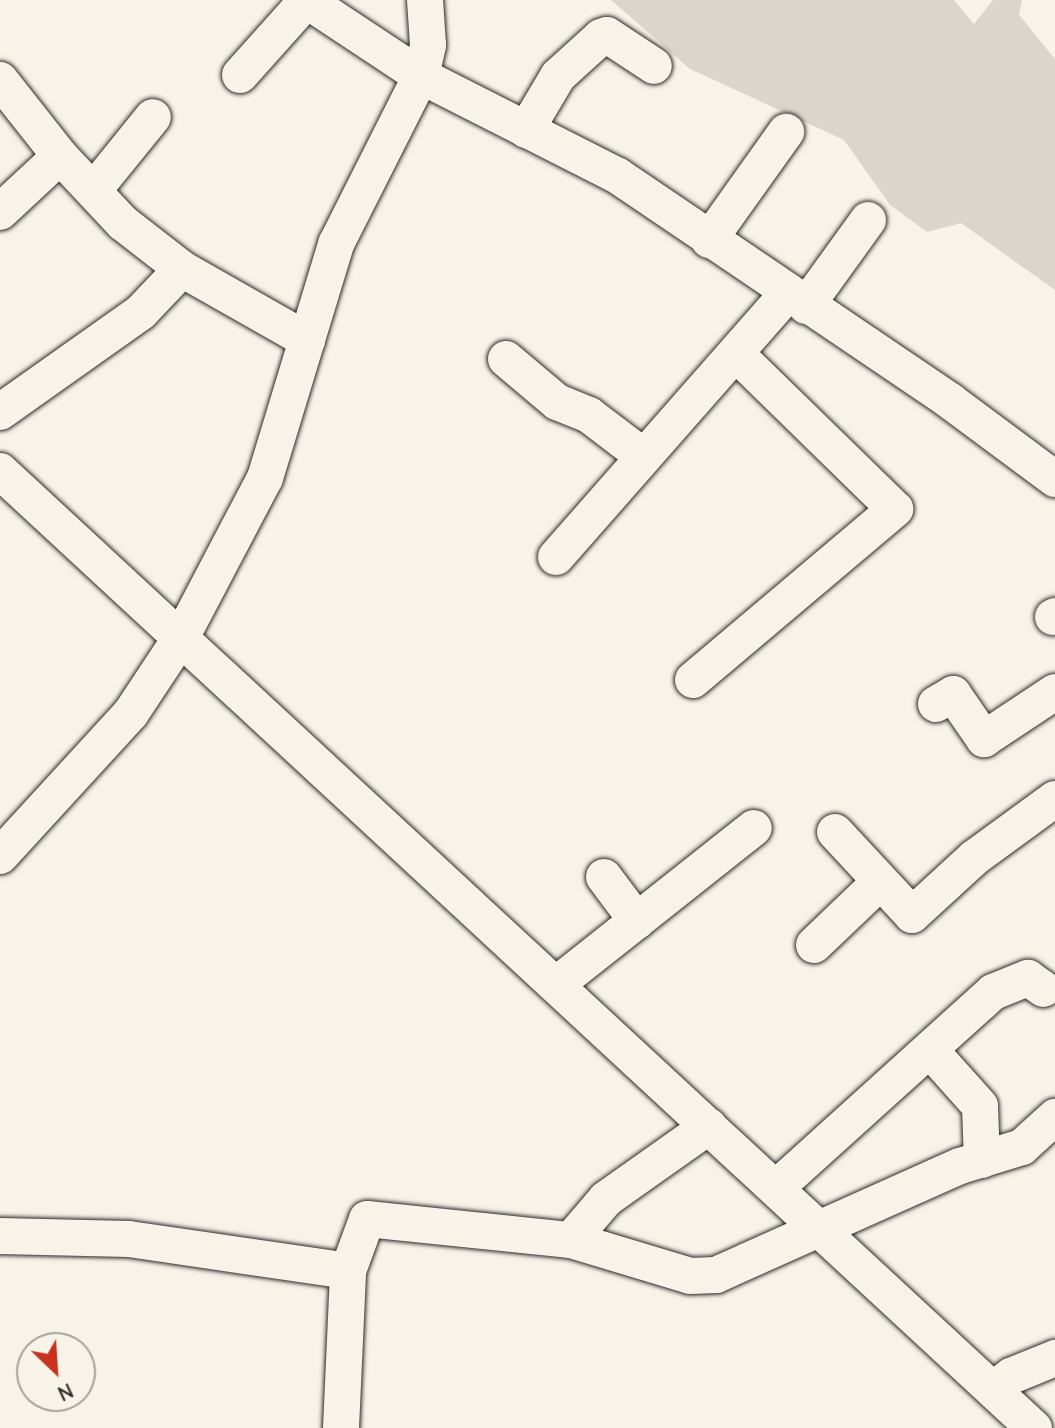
<!DOCTYPE html>
<html>
<head>
<meta charset="utf-8">
<style>
  body { margin:0 }
  #map { position:relative; width:1055px; height:1428px; overflow:hidden; background:#f7f3e8; font-family:"Comic Neue",sans-serif }
  div>[style] { position:absolute }
  .green>* { inset:0; background:#dad6cc }
  .roads { filter:drop-shadow(0 0 2px #2b2b2b) drop-shadow(0 0 2px #2b2b2b) }
  .minor>* { height:36px; margin:-18px; padding:0 18px; transform-origin:18px; border-radius:18px; background:#f7f3e8 }
  span { translate:-50% -50%; white-space:nowrap; text-align:center; line-height:1.15; -webkit-text-stroke:6px #f7f3e8; paint-order:stroke }
  .north { position:absolute; left:16px; top:1332px; width:80px; height:80px; box-sizing:border-box; background:#f7f3e8; border:2px solid #a5a39c; border-radius:50%; rotate:155deg; font-size:22px; font-weight:700; line-height:32px; text-align:center; color:#2b2b2b }
  .north::after { content:''; display:block; margin:auto; width:28px; height:36px; background:#c8321e; clip-path:polygon(50% 0,100% 100%,50% 72%,0 100%) }
</style>
</head>
<body>
<div id="map">
  <div class="green">
    <div style="clip-path:polygon(611px 0,954px 0,974px 24px,993px 0,1022px 0,1019px 15px,1055px 59px,1055px 290px,961px 223px,927px 232px,890px 205px,844px 140px,690px 69px)"></div>
  </div>
  <div class="roads">
    <div class="minor">
      <div style="left:306px;top:0;width:138px;rotate:33.5deg"></div>
      <div style="left:421px;top:76px;width:32px;rotate:-77deg"></div>
      <div style="left:428px;top:45px;width:45px;rotate:-93.8deg"></div>
      <div style="left:240px;top:75px;width:101px;rotate:-48.2deg"></div>
      <div style="left:0;top:80px;width:97px;rotate:51.7deg"></div>
      <div style="left:60px;top:156px;width:92px;rotate:46.8deg"></div>
      <div style="left:123px;top:223px;width:75px;rotate:37.9deg"></div>
      <div style="left:182px;top:269px;width:144px;rotate:29.6deg"></div>
      <div style="left:526px;top:130px;width:63px;rotate:-59.3deg"></div>
      <div style="left:558px;top:76px;width:58px;rotate:-42.2deg"></div>
      <div style="left:601px;top:37px;width:6px;rotate:-18deg"></div>
      <div style="left:607px;top:35px;width:56px;rotate:33.4deg"></div>
      <div style="left:93px;top:191px;width:95px;rotate:-51deg"></div>
      <div style="left:0;top:212px;width:82px;rotate:-43deg"></div>
      <div style="left:709px;top:240px;width:133px;rotate:-54.5deg"></div>
      <div style="left:806px;top:306px;width:106px;rotate:-54.2deg"></div>
      <div style="left:506px;top:359px;width:67px;rotate:40.1deg"></div>
      <div style="left:557px;top:402px;width:35px;rotate:22deg"></div>
      <div style="left:589px;top:415px;width:68px;rotate:37.2deg"></div>
      <div style="left:0;top:412px;width:173px;rotate:-35.3deg"></div>
      <div style="left:141px;top:312px;width:59px;rotate:-46.4deg"></div>
      <div style="left:0;top:471px;width:1409px;rotate:42.79deg"></div>
      <div style="left:556px;top:557px;width:350px;rotate:-48.7deg"></div>
      <div style="left:1053px;top:617px;width:2px;rotate:-27deg"></div>
      <div style="left:693px;top:680px;width:265px;rotate:-40.2deg"></div>
      <div style="left:895px;top:509px;width:222px;rotate:-135.7deg"></div>
      <div style="left:936px;top:704px;width:20px;rotate:-30deg"></div>
      <div style="left:953px;top:694px;width:55px;rotate:55.4deg"></div>
      <div style="left:984px;top:739px;width:85px;rotate:-33.5deg"></div>
      <div style="left:835px;top:832px;width:113px;rotate:47.1deg"></div>
      <div style="left:912px;top:915px;width:84px;rotate:-42.6deg"></div>
      <div style="left:974px;top:858px;width:100px;rotate:-36.1deg"></div>
      <div style="left:0;top:856px;width:194px;rotate:-47.5deg"></div>
      <div style="left:131px;top:713px;width:92px;rotate:-56.5deg"></div>
      <div style="left:182px;top:636px;width:178px;rotate:-62.3deg"></div>
      <div style="left:265px;top:478px;width:245px;rotate:-73.1deg"></div>
      <div style="left:336px;top:244px;width:188px;rotate:-63.2deg"></div>
      <div style="left:421px;top:76px;width:221px;rotate:26.9deg"></div>
      <div style="left:618px;top:176px;width:401px;rotate:34.1deg"></div>
      <div style="left:950px;top:401px;width:131px;rotate:36.6deg"></div>
      <div style="left:604px;top:877px;width:55px;rotate:53.1deg"></div>
      <div style="left:814px;top:945px;width:91px;rotate:-43.7deg"></div>
      <div style="left:557px;top:984px;width:251px;rotate:-38.4deg"></div>
      <div style="left:930px;top:1050px;width:75px;rotate:48.2deg"></div>
      <div style="left:980px;top:1106px;width:54px;rotate:87.9deg"></div>
      <div style="left:776px;top:1188px;width:292px;rotate:-42.1deg"></div>
      <div style="left:993px;top:992px;width:38px;rotate:-22deg"></div>
      <div style="left:1028px;top:978px;width:19px;rotate:35deg"></div>
      <div style="left:0;top:1236px;width:129px;rotate:1.3deg"></div>
      <div style="left:129px;top:1239px;width:221px;rotate:8.3deg"></div>
      <div style="left:571px;top:1240px;width:54px;rotate:-49.5deg"></div>
      <div style="left:606px;top:1199px;width:126px;rotate:-35.3deg"></div>
      <div style="left:993px;top:1390px;width:23px;rotate:-38deg"></div>
      <div style="left:1011px;top:1376px;width:48px;rotate:-22.2deg"></div>
      <div style="left:341px;top:1428px;width:157px;rotate:-87.4deg"></div>
      <div style="left:348px;top:1271px;width:55px;rotate:-69.9deg"></div>
      <div style="left:367px;top:1219px;width:205px;rotate:5.9deg"></div>
      <div style="left:571px;top:1240px;width:124px;rotate:16.8deg"></div>
      <div style="left:690px;top:1276px;width:26px;rotate:-2deg"></div>
      <div style="left:716px;top:1275px;width:267px;rotate:-24.1deg"></div>
      <div style="left:960px;top:1166px;width:65px;rotate:-17deg"></div>
      <div style="left:1022px;top:1147px;width:45px;rotate:-42.3deg"></div>
    </div>
  </div>
  <div class="north">N</div>
</div>
</body>
</html>
